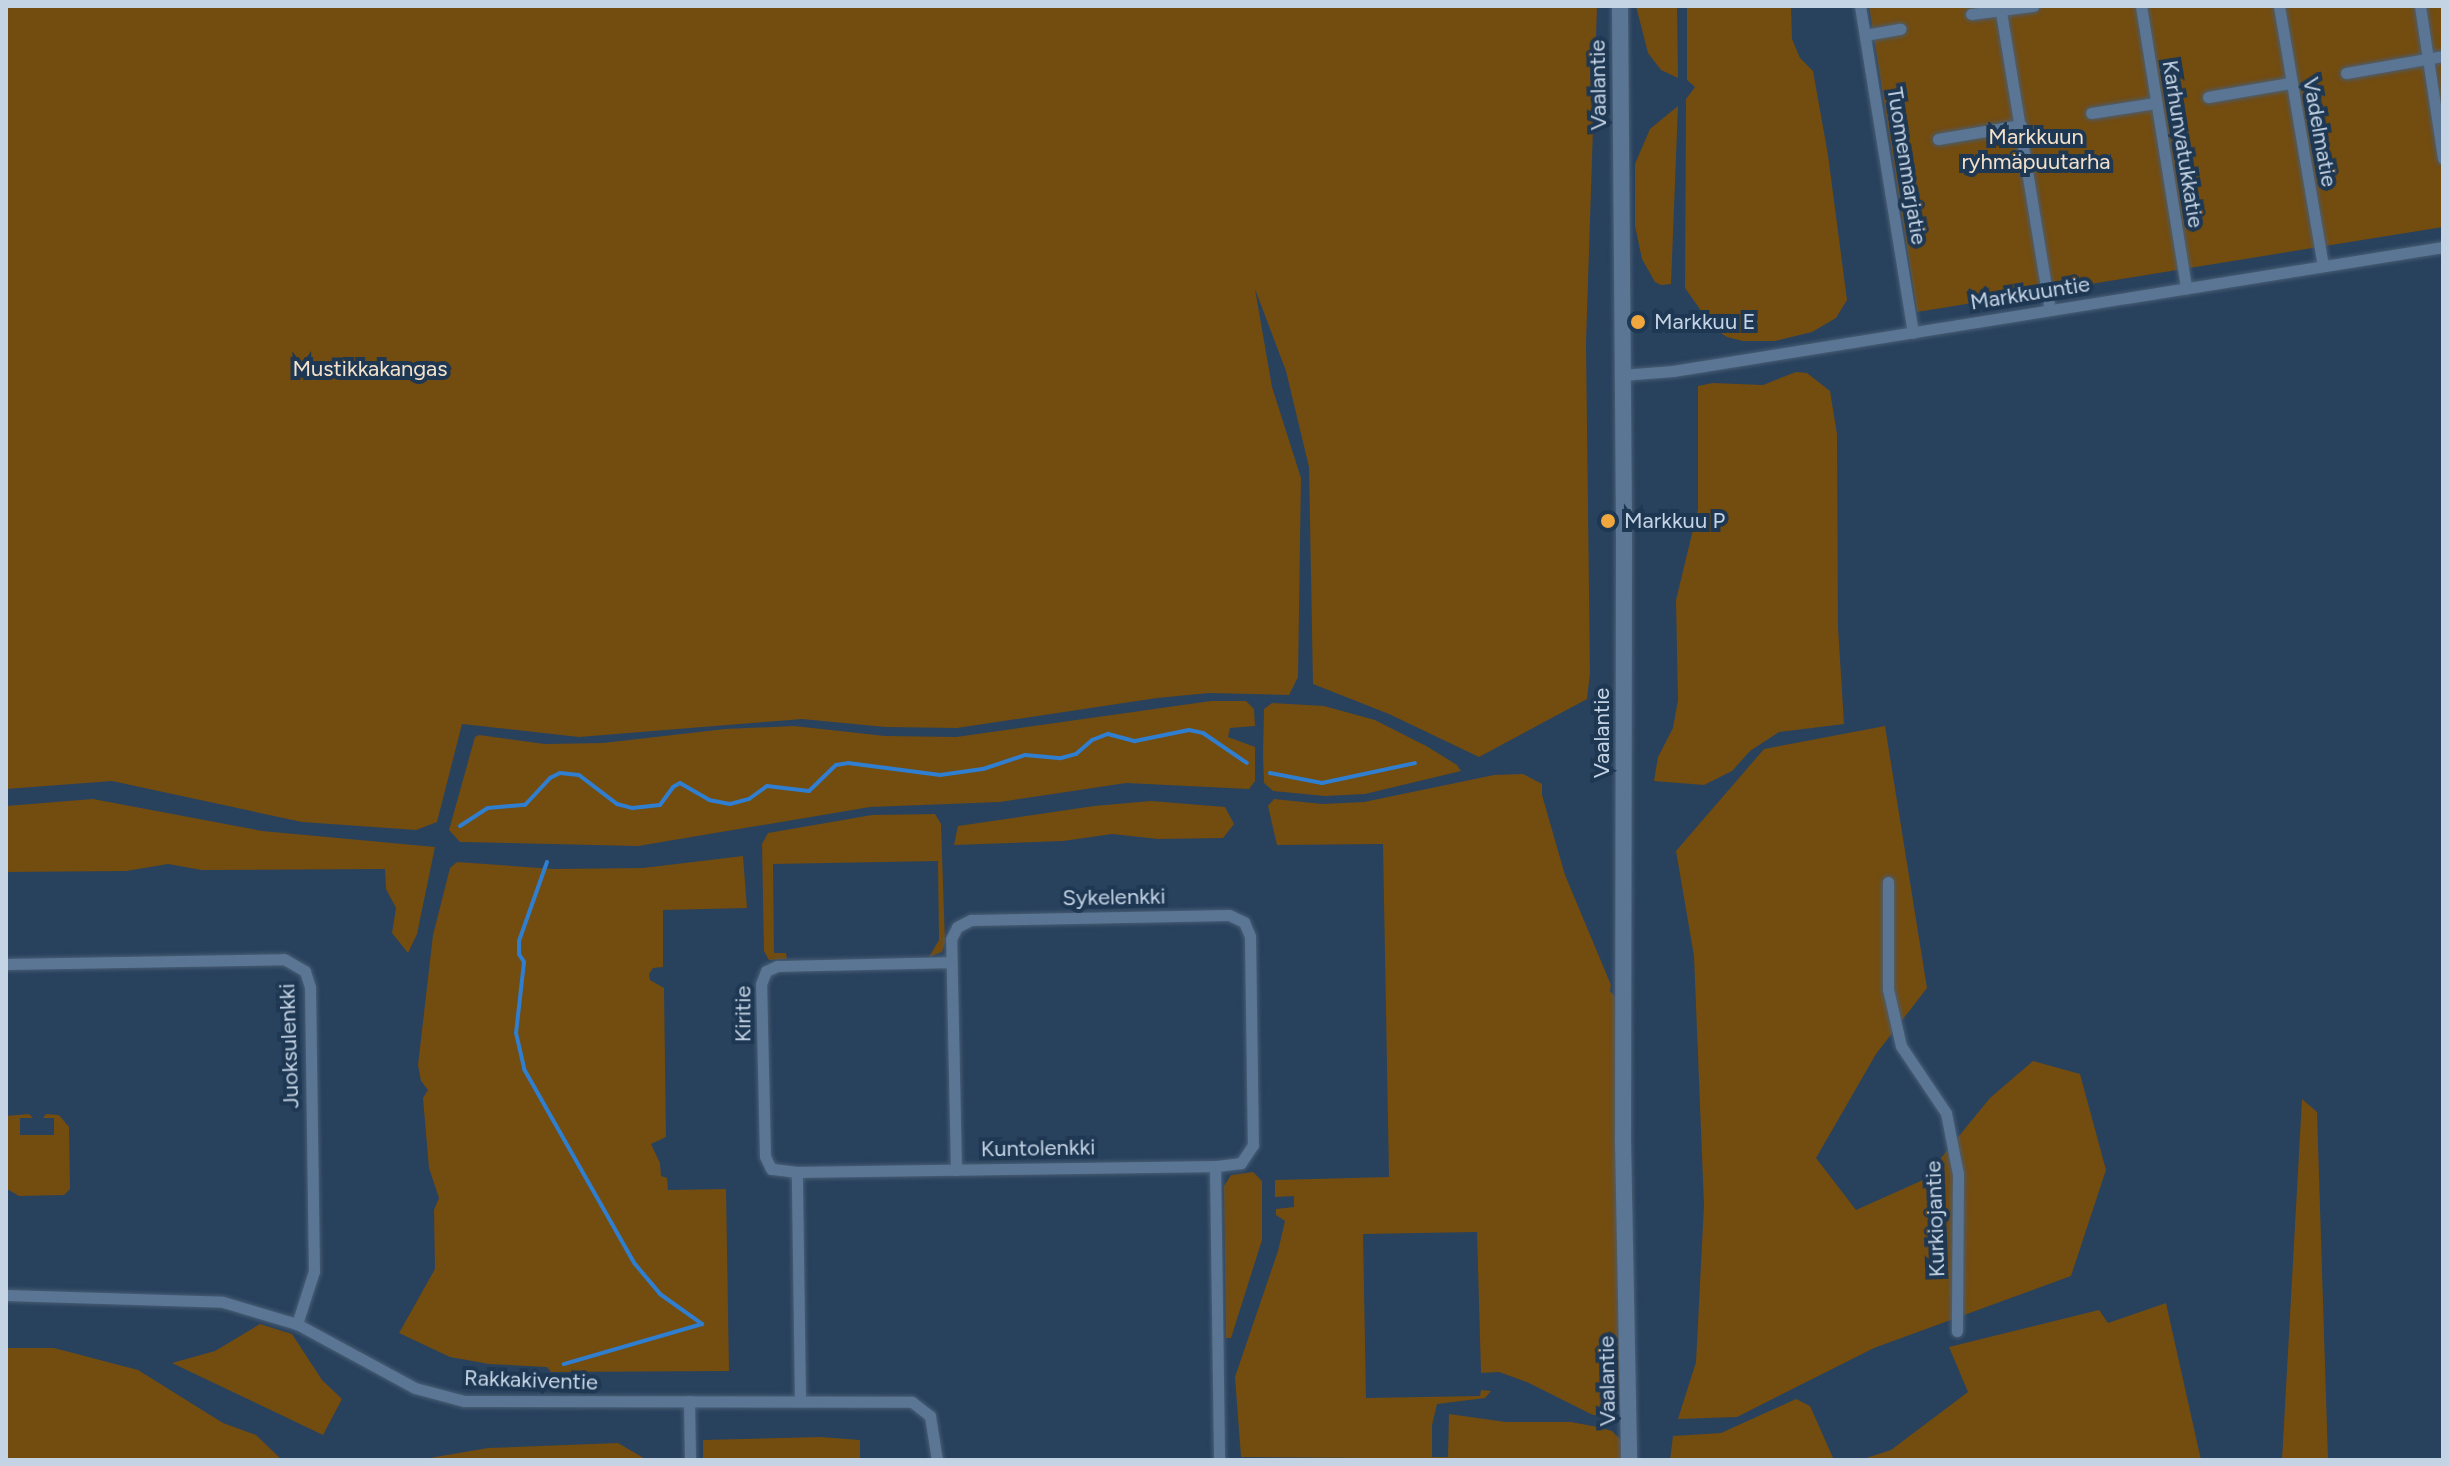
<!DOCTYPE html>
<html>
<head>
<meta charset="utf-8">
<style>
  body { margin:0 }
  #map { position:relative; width:2449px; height:1466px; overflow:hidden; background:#28415d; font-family:Figtree,sans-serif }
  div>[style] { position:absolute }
  .green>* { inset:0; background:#734c10 }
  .stream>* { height:4px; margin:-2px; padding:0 2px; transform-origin:2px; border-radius:2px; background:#2f7ecf }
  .roads { filter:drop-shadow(0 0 2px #495e75) drop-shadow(0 0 2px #495e75) }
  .street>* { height:11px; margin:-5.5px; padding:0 5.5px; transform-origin:5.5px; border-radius:5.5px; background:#5b7695 }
  .secondary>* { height:16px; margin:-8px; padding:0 8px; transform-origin:8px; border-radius:8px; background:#5b7695 }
  .dots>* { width:22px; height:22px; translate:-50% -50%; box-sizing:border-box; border:4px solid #1e3752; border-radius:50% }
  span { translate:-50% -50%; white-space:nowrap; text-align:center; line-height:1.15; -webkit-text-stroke:8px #1e3752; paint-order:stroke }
  .street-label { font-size:22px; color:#c5d4e5 }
  .park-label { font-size:22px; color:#f3e1cb }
  .poi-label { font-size:22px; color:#c5d4e5 }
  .left { translate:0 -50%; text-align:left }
  .frame { position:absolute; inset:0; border:8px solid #c5d4e5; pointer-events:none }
</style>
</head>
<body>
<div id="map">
  <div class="green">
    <div style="clip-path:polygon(6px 6px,1597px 6px,1586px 343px,1590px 673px,1587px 699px,1479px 757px,1389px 714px,1313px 684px,1309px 467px,1286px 371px,1255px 289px,1272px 387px,1301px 478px,1298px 677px,1289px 695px,1209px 693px,1157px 698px,957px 728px,885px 727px,802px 719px,579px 737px,462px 724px,437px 822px,416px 830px,302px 822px,112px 781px,6px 789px)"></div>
    <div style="clip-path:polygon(1636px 6px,1677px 6px,1678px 78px,1661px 70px,1648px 53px)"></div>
    <div style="clip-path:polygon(1687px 6px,1791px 6px,1792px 39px,1800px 58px,1813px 71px,1828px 155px,1847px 300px,1836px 318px,1812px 332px,1775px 341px,1743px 341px,1727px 337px,1714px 329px,1685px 288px,1686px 99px,1695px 87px,1687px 80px)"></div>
    <div style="clip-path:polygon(1869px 6px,2443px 6px,2443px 227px,1917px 312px)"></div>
    <div style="clip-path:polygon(1678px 106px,1671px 284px,1661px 285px,1655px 282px,1642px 259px,1635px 226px,1635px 164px,1650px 129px)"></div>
    <div style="clip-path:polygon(1796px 372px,1807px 373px,1830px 391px,1837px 434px,1838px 627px,1844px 724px,1779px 732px,1750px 751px,1732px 771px,1704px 785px,1654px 781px,1658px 757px,1673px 728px,1678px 700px,1676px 600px,1698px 509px,1698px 386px,1713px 383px,1763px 385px)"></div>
    <div style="clip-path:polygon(1211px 701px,1246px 701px,1254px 709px,1255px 726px,1230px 728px,1228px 737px,1255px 747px,1255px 781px,1249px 789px,1126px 783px,1000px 802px,870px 807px,638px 846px,460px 842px,449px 830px,475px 737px,479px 735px,545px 744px,603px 743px,725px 729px,794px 726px,885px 736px,956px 737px)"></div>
    <div style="clip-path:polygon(1272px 703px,1324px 706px,1375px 720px,1428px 747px,1457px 765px,1461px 771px,1365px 794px,1325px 796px,1273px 791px,1264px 783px,1263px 755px,1264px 709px)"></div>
    <div style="clip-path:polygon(1885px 726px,1927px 988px,1876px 1054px,1816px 1158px,1856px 1210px,1923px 1180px,1990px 1098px,2033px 1061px,2080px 1074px,2106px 1170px,2071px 1276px,1874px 1348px,1737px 1417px,1678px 1419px,1696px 1362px,1704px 1205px,1694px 956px,1676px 851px,1764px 749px)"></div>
    <div style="clip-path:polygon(1523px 774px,1542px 784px,1542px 795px,1565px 875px,1611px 985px,1610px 991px,1619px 1001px,1623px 1403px,1612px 1417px,1593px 1415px,1527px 1382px,1499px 1372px,1481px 1373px,1477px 1232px,1363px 1234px,1366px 1398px,1480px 1396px,1481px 1390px,1491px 1391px,1485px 1398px,1437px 1404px,1432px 1425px,1432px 1457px,1448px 1457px,1449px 1414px,1506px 1422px,1571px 1422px,1598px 1427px,1612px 1431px,1623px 1442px,1622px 1460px,1241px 1457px,1235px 1377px,1278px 1251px,1285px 1221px,1276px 1215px,1276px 1209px,1294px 1207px,1294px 1196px,1275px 1197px,1275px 1180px,1389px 1177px,1383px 844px,1277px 845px,1268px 806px,1274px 799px,1322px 804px,1364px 802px,1494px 775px)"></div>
    <div style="clip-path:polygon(93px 799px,262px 831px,435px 847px,417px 934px,408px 953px,392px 933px,396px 908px,386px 889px,385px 869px,202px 870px,168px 864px,126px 871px,6px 872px,6px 806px)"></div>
    <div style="clip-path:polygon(1151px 801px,1225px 807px,1234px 824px,1223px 838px,1158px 839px,1112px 834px,1063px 841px,954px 845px,958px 826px,1094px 806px)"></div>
    <div style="clip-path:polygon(935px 814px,941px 824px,945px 943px,942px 952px,929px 957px,939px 940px,938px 861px,773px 864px,774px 953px,786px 953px,787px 959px,769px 960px,764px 951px,762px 844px,768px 833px,872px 815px)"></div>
    <div style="clip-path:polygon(743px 856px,747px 908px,663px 910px,663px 967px,653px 968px,649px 974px,650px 980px,664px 988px,666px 1137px,651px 1144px,660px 1163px,661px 1176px,667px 1178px,668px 1190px,726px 1189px,729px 1371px,551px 1372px,547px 1367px,489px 1364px,450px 1357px,399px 1333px,435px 1269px,434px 1210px,439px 1198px,429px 1168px,423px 1098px,428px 1090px,421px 1081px,418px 1065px,433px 935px,450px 868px,457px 862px,554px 869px,643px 868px)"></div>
    <div style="clip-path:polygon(2302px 1099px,2317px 1112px,2328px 1460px,2282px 1460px)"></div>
    <div style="clip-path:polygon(29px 1114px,33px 1118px,20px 1118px,20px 1135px,54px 1135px,54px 1118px,43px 1118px,46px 1114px,59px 1115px,69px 1127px,70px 1189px,64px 1195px,19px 1196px,7px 1189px,6px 1116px)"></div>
    <div style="clip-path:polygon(1253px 1172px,1262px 1181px,1262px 1240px,1231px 1338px,1226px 1338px,1224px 1186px,1231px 1175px)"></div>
    <div style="clip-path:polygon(2166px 1303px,2201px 1460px,1860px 1460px,1891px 1450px,1968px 1392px,1949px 1347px,2099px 1310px,2108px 1323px)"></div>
    <div style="clip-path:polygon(260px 1324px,292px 1334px,322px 1380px,342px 1399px,323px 1435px,172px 1363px,215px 1351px)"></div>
    <div style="clip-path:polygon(6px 1348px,54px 1348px,138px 1370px,223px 1423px,256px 1435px,282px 1460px,6px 1460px)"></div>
    <div style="clip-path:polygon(1796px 1399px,1810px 1406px,1834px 1460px,1670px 1460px,1673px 1436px,1721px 1433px)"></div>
    <div style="clip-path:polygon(821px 1437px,860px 1440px,860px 1460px,703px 1460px,703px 1440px)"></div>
    <div style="clip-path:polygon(618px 1443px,647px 1460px,418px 1460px,488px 1448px)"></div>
  </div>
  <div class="stream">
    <div style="left:1270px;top:773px;width:53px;rotate:10.9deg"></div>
    <div style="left:1322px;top:783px;width:95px;rotate:-12.1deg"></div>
    <div style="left:460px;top:826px;width:33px;rotate:-33deg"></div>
    <div style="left:488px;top:808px;width:37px;rotate:-5deg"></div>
    <div style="left:525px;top:805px;width:37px;rotate:-47deg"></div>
    <div style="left:550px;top:778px;width:11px;rotate:-27deg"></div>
    <div style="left:560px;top:773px;width:19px;rotate:6deg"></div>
    <div style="left:579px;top:775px;width:48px;rotate:37.3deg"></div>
    <div style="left:617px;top:804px;width:16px;rotate:15deg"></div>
    <div style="left:632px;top:808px;width:28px;rotate:-6deg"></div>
    <div style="left:660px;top:805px;width:22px;rotate:-54deg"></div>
    <div style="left:673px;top:787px;width:8px;rotate:-30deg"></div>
    <div style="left:680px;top:783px;width:34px;rotate:30deg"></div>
    <div style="left:709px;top:800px;width:21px;rotate:11deg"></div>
    <div style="left:730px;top:804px;width:20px;rotate:-15deg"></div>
    <div style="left:749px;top:799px;width:22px;rotate:-36deg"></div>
    <div style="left:767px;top:786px;width:42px;rotate:6.8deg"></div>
    <div style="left:809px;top:791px;width:37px;rotate:-44deg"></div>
    <div style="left:836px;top:765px;width:12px;rotate:-9deg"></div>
    <div style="left:848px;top:763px;width:93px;rotate:7.4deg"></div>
    <div style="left:940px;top:775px;width:43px;rotate:-7.9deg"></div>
    <div style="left:983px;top:769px;width:44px;rotate:-18.4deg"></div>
    <div style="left:1025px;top:755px;width:36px;rotate:5deg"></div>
    <div style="left:1061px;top:758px;width:16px;rotate:-15deg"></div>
    <div style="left:1076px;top:754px;width:21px;rotate:-41deg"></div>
    <div style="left:1092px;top:740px;width:17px;rotate:-21deg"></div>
    <div style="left:1108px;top:734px;width:28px;rotate:15deg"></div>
    <div style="left:1135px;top:741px;width:55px;rotate:-11.5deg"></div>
    <div style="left:1189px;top:730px;width:14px;rotate:12deg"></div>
    <div style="left:1203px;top:733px;width:53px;rotate:34.3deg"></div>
    <div style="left:547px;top:862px;width:84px;rotate:109.5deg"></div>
    <div style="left:519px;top:941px;width:13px;rotate:90deg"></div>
    <div style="left:519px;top:954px;width:9px;rotate:58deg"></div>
    <div style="left:524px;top:962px;width:71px;rotate:96.4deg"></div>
    <div style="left:516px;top:1033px;width:37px;rotate:77deg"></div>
    <div style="left:524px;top:1069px;width:224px;rotate:60.4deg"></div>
    <div style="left:635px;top:1264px;width:39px;rotate:50deg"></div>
    <div style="left:660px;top:1294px;width:52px;rotate:35.5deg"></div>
    <div style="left:702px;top:1324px;width:144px;rotate:163.8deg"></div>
  </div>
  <div class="roads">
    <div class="street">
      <div style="left:1860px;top:6px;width:331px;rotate:80.8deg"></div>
      <div style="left:2141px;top:6px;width:286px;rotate:80.9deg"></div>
      <div style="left:2279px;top:6px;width:263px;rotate:80.4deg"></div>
      <div style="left:2420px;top:6px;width:154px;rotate:81.4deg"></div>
      <div style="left:2001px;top:12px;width:302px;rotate:80.7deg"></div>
      <div style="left:1971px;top:14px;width:63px;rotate:-7.4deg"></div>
      <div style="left:1865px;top:35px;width:36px;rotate:-10deg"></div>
      <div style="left:2346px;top:73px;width:98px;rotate:-9.9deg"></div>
      <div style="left:2208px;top:97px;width:83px;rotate:-9.7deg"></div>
      <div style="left:2091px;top:113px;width:65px;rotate:-8.9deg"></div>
      <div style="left:1938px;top:139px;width:84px;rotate:-9.6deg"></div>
      <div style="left:1622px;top:375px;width:51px;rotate:-4.5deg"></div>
      <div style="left:1673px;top:371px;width:780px;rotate:-9.15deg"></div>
      <div style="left:1888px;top:882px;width:107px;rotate:90deg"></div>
      <div style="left:1888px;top:989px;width:58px;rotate:77.2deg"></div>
      <div style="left:1901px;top:1046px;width:81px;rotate:56.1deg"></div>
      <div style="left:1946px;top:1113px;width:62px;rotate:78.9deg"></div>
      <div style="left:1958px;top:1174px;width:157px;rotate:90.4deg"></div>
      <div style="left:6px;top:964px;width:278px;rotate:-1deg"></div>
      <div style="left:284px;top:959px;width:24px;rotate:30deg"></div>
      <div style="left:305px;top:971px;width:17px;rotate:73deg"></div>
      <div style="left:310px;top:987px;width:284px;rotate:89.2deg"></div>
      <div style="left:314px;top:1271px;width:56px;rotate:107.8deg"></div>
      <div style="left:956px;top:1170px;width:231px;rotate:-91.2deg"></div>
      <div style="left:951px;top:939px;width:13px;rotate:-63deg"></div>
      <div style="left:957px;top:927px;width:16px;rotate:-27deg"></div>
      <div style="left:971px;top:920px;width:258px;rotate:-1.1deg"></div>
      <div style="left:1229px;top:915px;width:17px;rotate:25deg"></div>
      <div style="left:1244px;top:922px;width:15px;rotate:67deg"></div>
      <div style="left:1250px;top:936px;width:209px;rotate:89.2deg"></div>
      <div style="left:1253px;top:1145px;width:22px;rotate:124deg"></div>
      <div style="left:1241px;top:1163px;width:26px;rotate:173deg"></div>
      <div style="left:797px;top:1172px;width:26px;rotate:-173deg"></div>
      <div style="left:771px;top:1169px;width:14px;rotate:-115deg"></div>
      <div style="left:765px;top:1156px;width:172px;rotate:-91.3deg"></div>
      <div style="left:761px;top:984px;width:14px;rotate:-69deg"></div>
      <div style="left:766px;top:971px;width:12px;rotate:-24deg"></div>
      <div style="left:777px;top:966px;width:174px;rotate:-1.3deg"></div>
      <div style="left:6px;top:1295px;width:217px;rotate:1.8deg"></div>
      <div style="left:223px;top:1302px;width:77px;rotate:16.6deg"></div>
      <div style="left:297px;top:1324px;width:134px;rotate:28.5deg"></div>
      <div style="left:415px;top:1388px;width:51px;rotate:14.9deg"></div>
      <div style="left:464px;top:1401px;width:448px;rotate:0.1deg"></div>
      <div style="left:912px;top:1402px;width:23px;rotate:38deg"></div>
      <div style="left:930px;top:1416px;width:45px;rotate:81deg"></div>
      <div style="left:800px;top:1400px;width:228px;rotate:-90.8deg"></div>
      <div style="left:797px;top:1172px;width:418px;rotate:-0.8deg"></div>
      <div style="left:1215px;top:1166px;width:294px;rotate:89.2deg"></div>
      <div style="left:689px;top:1401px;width:59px;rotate:89deg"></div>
    </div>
    <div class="secondary">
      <div style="left:1620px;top:6px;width:518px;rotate:89.56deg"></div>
      <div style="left:1624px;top:524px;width:617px;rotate:90.09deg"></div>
      <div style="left:1623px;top:1141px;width:319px;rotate:88.9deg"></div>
    </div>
  </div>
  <div class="dots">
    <div style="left:1638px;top:322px;background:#efa73e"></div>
    <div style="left:1608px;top:521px;background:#efa73e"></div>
  </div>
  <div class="street-label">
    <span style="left:1598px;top:85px;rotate:-91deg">Vaalantie</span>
    <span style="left:2320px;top:132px;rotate:80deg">Vadelmatie</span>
    <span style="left:2183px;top:144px;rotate:81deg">Karhunvatukkatie</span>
    <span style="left:1907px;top:166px;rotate:81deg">Tuomenmarjatie</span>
    <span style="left:2030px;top:293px;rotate:-9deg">Markkuuntie</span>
    <span style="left:1602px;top:733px;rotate:-90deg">Vaalantie</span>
    <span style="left:1114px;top:897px;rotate:-1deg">Sykelenkki</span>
    <span style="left:743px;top:1014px;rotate:-90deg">Kiritie</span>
    <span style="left:289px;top:1046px;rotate:-92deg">Juoksulenkki</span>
    <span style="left:1038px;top:1148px;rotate:-1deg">Kuntolenkki</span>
    <span style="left:1935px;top:1219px;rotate:-92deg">Kurkiojantie</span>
    <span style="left:531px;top:1380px;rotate:2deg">Rakkakiventie</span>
    <span style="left:1607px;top:1381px;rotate:-91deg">Vaalantie</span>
  </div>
  <div class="park-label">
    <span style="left:2036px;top:149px">Markkuun<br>ryhmäpuutarha</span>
    <span style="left:370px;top:369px">Mustikkakangas</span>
  </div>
  <div class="poi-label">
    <span class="left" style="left:1654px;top:322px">Markkuu E</span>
    <span class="left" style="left:1624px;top:521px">Markkuu P</span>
  </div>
  <div class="frame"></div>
</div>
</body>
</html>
